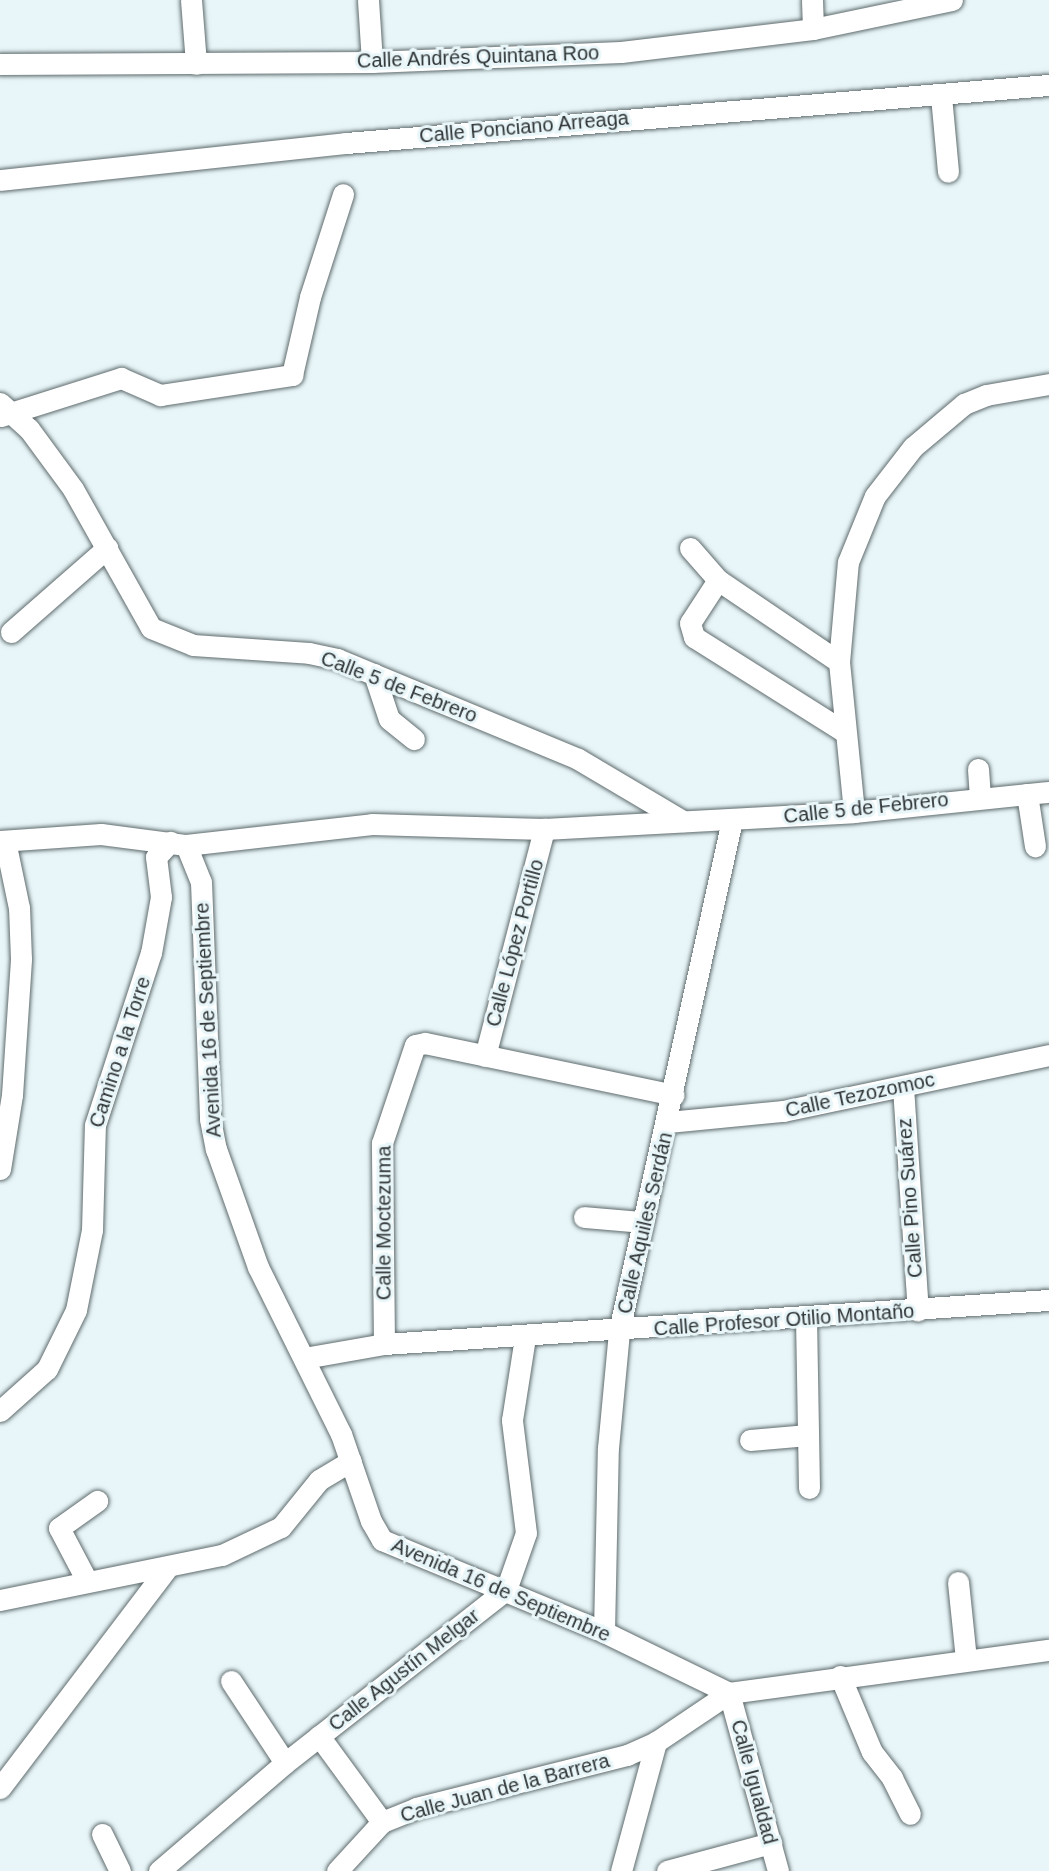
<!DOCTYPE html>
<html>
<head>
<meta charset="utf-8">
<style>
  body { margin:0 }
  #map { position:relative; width:1049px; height:1871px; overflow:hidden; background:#e8f6f9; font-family:Helvetica,sans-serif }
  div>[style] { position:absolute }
  .roads { filter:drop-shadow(0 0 2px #5f6b6d) drop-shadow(0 0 2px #5f6b6d) }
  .minor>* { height:21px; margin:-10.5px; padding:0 10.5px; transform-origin:10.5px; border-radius:10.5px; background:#fff }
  span { translate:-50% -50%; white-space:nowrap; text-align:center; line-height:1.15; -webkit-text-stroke:6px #e8f6f9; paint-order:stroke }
  .street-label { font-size:20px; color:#2f3436 }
</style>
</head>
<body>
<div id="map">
  <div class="roads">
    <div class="minor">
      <div style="left:191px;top:0;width:64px;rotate:85.5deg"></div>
      <div style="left:368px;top:0;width:62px;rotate:86.3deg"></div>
      <div style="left:812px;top:0;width:29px;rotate:88deg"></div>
      <div style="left:0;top:64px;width:372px;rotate:-0.3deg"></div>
      <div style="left:372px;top:62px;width:249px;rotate:-2.3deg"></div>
      <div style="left:621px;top:52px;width:193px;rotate:-6.8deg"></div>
      <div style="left:813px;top:29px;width:142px;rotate:-11.8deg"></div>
      <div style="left:941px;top:96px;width:76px;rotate:84.7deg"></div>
      <div style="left:0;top:180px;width:348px;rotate:-6.1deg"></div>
      <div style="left:346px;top:143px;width:705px;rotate:-4.72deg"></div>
      <div style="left:0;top:403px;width:39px;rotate:42deg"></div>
      <div style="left:29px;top:429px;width:74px;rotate:53.7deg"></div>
      <div style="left:73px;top:489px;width:159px;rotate:60.7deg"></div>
      <div style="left:151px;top:628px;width:45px;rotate:22deg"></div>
      <div style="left:193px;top:645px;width:116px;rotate:3.9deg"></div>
      <div style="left:309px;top:653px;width:29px;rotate:12deg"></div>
      <div style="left:337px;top:659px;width:261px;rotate:22.5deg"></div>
      <div style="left:578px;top:759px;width:122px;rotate:30.6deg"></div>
      <div style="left:1px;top:416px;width:126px;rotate:-17.6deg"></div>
      <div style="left:121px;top:378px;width:43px;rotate:23.6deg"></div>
      <div style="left:160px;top:395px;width:134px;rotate:-8.6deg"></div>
      <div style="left:292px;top:375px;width:80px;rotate:-77deg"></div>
      <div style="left:310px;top:297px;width:108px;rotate:-72.2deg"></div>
      <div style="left:690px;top:548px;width:43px;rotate:48.8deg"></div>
      <div style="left:718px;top:580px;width:146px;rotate:34.1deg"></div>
      <div style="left:718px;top:580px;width:51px;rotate:123.1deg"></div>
      <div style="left:690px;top:623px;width:15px;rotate:74deg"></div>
      <div style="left:694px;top:637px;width:176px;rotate:32.2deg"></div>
      <div style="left:11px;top:632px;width:128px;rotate:-41.2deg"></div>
      <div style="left:374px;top:674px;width:47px;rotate:71.6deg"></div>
      <div style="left:389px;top:719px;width:32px;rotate:39deg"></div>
      <div style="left:978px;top:769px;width:28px;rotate:86deg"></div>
      <div style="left:1027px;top:794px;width:53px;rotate:81.3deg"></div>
      <div style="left:854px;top:812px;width:151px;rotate:-95.7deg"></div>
      <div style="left:839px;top:662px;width:100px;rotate:-84.9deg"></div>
      <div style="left:848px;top:562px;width:71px;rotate:-67.8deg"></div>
      <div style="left:875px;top:496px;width:62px;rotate:-52.2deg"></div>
      <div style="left:913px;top:447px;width:67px;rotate:-40.1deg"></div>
      <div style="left:964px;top:404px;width:24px;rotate:-22deg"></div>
      <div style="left:986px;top:395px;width:64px;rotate:-9.9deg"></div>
      <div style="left:0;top:841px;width:101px;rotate:-4deg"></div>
      <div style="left:101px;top:834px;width:86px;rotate:7.4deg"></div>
      <div style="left:186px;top:845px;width:187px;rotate:-6.4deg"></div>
      <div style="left:372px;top:824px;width:172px;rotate:1.7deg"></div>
      <div style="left:544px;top:829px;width:310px;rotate:-3.1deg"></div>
      <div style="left:854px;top:812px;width:196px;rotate:-5.9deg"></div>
      <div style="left:186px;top:845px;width:40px;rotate:68deg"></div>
      <div style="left:201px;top:882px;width:237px;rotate:87.8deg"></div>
      <div style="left:210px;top:1119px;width:31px;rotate:79deg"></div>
      <div style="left:216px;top:1149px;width:125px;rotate:70.4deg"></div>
      <div style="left:258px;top:1267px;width:186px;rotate:63.6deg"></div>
      <div style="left:341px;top:1434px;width:92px;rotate:71deg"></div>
      <div style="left:371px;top:1521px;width:22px;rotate:60deg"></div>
      <div style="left:382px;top:1540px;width:240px;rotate:22.5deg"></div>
      <div style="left:604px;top:1632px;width:139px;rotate:26deg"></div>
      <div style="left:729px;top:1693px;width:323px;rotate:-7.7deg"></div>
      <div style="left:485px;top:1056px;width:235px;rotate:-75.4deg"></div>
      <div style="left:903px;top:1087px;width:224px;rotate:86.2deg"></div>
      <div style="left:668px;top:1122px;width:116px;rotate:-5.5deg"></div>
      <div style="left:783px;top:1111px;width:272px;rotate:-11.9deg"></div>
      <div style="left:0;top:1169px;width:75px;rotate:-80.8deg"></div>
      <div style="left:12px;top:1095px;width:136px;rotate:-86.2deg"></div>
      <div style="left:21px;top:959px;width:51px;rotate:-92.2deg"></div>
      <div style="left:19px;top:908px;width:68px;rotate:-101.8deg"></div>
      <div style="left:584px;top:1217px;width:58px;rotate:4.9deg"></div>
      <div style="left:806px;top:1317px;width:171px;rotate:89deg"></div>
      <div style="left:384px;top:1344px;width:201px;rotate:-90.6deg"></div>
      <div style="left:382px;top:1143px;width:103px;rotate:-71.4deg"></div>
      <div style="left:415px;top:1045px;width:10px;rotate:-11deg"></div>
      <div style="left:425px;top:1043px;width:254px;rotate:11.8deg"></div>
      <div style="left:304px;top:1358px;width:81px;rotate:-9.9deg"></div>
      <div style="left:384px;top:1344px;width:666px;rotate:-3.79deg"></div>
      <div style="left:0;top:1411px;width:63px;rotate:-41.8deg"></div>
      <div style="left:47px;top:1369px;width:66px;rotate:-63.8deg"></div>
      <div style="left:76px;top:1310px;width:82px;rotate:-78.7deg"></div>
      <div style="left:92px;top:1230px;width:105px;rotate:-88.4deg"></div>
      <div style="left:95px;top:1125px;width:181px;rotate:-72deg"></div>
      <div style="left:151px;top:953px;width:57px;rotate:-79.9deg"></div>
      <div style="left:161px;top:897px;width:40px;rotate:-97.1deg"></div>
      <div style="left:156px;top:857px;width:21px;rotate:-47deg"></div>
      <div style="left:750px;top:1440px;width:58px;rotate:-4.9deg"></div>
      <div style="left:87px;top:1581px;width:60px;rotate:-117.8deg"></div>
      <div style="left:59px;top:1528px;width:47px;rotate:-35.4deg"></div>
      <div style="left:958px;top:1582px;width:78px;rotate:84.1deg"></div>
      <div style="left:0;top:1600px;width:227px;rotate:-11.5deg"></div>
      <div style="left:222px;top:1555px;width:65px;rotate:-25.4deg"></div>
      <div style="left:281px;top:1527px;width:60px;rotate:-51deg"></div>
      <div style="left:319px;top:1480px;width:37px;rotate:-31deg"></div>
      <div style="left:604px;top:1632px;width:184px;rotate:-88.8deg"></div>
      <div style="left:608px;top:1448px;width:118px;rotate:-84.6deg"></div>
      <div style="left:619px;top:1331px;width:523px;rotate:-77.53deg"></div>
      <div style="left:840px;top:1676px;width:82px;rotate:67.2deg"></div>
      <div style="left:872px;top:1752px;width:33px;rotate:52deg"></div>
      <div style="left:892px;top:1778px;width:40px;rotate:63.4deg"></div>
      <div style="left:231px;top:1681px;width:98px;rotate:56.6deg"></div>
      <div style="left:729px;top:1693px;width:185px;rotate:74.6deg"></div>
      <div style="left:319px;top:1736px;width:107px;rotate:53.8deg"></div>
      <div style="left:0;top:1788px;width:276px;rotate:-52.8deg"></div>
      <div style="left:102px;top:1834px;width:41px;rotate:64.1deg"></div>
      <div style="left:159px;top:1871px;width:166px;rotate:-40.6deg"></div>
      <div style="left:285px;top:1763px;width:281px;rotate:-38.1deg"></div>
      <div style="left:506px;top:1590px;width:60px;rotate:-70.7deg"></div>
      <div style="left:526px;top:1533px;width:114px;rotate:-97.1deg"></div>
      <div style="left:512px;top:1420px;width:84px;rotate:-81.1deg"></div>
      <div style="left:337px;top:1871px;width:67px;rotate:-47.4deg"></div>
      <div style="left:382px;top:1822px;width:37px;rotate:-22deg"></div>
      <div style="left:416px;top:1808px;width:218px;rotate:-14.1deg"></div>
      <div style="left:627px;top:1755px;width:32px;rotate:-24deg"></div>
      <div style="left:656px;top:1742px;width:88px;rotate:-33.9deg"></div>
      <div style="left:621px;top:1871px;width:134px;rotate:-74.8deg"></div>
      <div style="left:667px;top:1871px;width:108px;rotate:-15.1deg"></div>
    </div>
  </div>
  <div class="street-label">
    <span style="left:478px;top:57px;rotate:-2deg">Calle Andrés Quintana Roo</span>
    <span style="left:524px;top:127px;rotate:-5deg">Calle Ponciano Arreaga</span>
    <span style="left:399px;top:687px;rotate:21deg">Calle 5 de Febrero</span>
    <span style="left:866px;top:808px;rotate:-6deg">Calle 5 de Febrero</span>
    <span style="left:515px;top:943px;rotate:-75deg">Calle López Portillo</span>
    <span style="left:208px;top:1020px;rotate:-93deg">Avenida 16 de Septiembre</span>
    <span style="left:120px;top:1052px;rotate:-72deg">Camino a la Torre</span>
    <span style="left:860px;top:1095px;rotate:-12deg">Calle Tezozomoc</span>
    <span style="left:910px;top:1198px;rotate:-94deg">Calle Pino Suárez</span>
    <span style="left:384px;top:1223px;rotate:-90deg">Calle Moctezuma</span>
    <span style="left:645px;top:1223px;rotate:-77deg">Calle Aquiles Serdán</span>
    <span style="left:784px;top:1320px;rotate:-4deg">Calle Profesor Otilio Montaño</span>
    <span style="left:501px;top:1590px;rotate:23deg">Avenida 16 de Septiembre</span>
    <span style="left:404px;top:1670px;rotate:-38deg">Calle Agustín Melgar</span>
    <span style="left:754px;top:1782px;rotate:75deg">Calle Igualdad</span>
    <span style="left:505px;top:1788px;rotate:-15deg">Calle Juan de la Barrera</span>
  </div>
</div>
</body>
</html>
